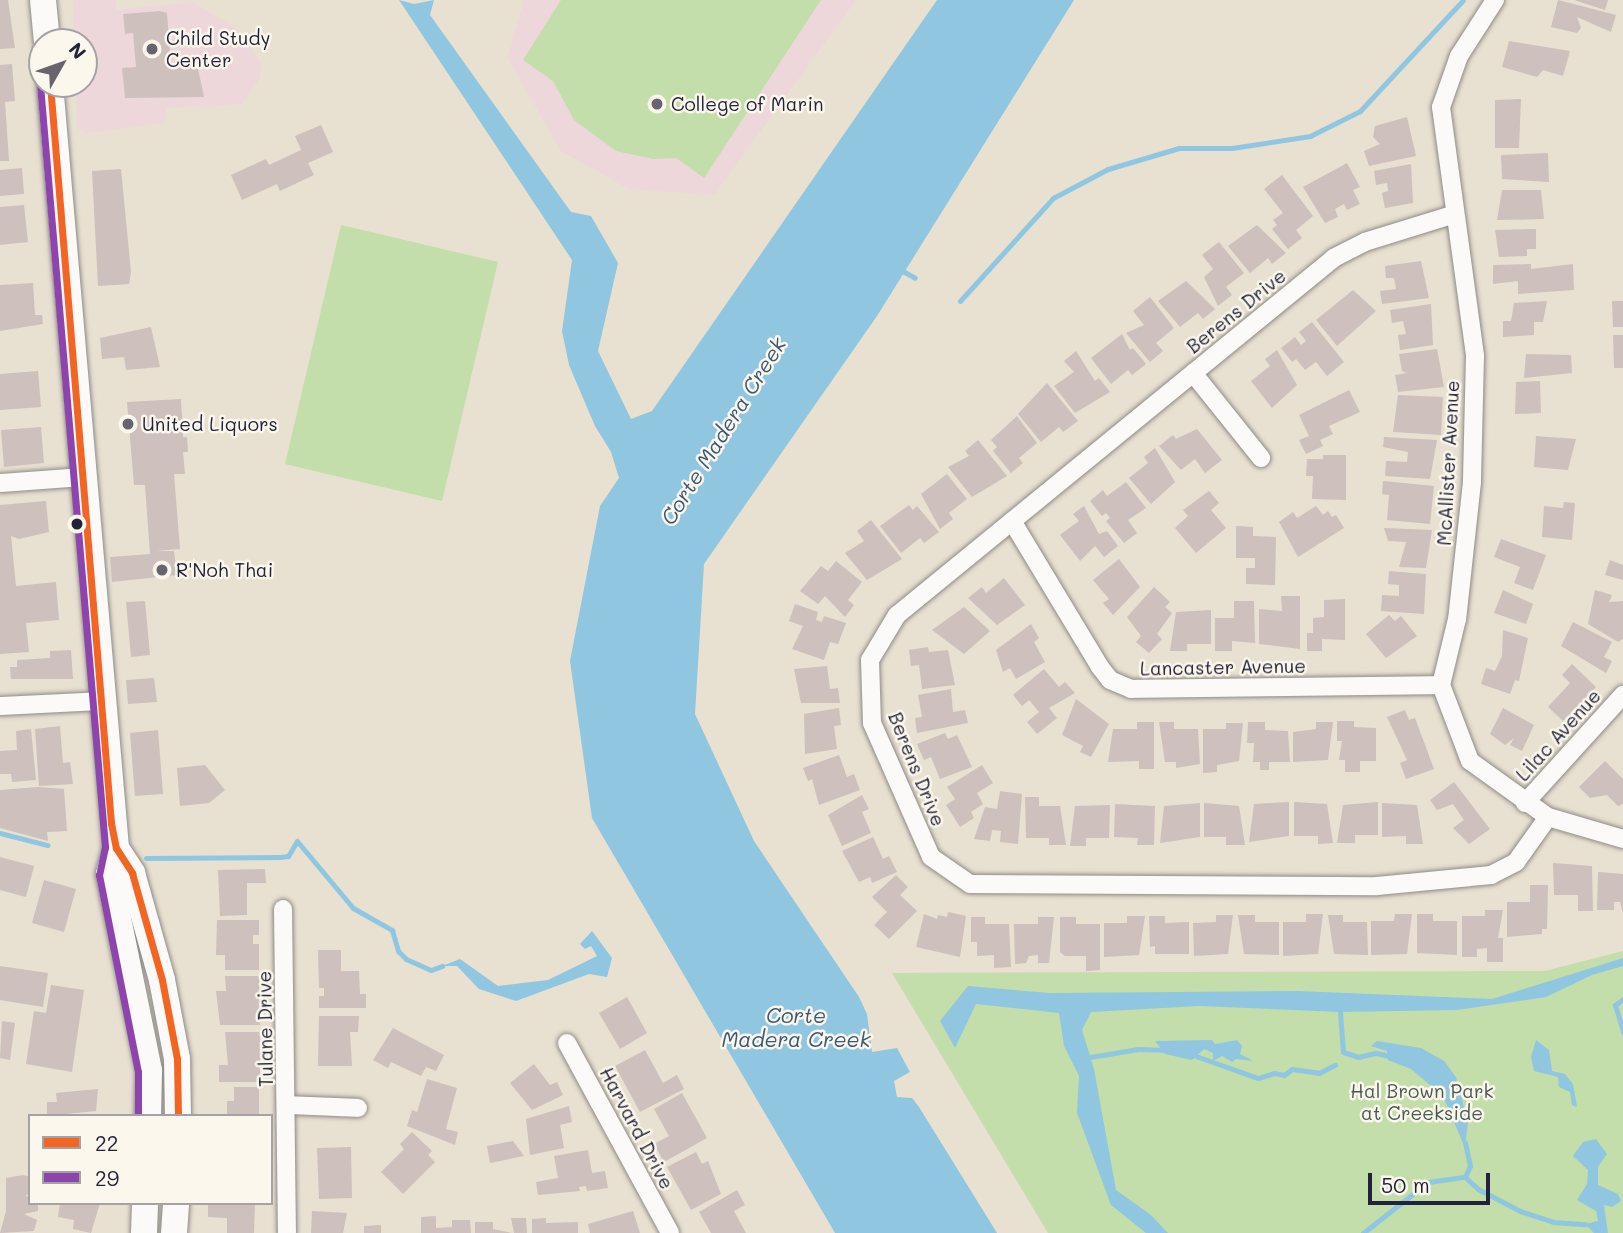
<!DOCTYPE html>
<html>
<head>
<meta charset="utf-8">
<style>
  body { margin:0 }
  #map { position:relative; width:1623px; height:1233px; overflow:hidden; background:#e8e0d1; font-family:Mali,sans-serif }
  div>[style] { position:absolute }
  .built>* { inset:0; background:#edd7db }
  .green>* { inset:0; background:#c3ddab }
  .water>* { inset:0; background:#90c6df }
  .stream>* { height:5px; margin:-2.5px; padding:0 2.5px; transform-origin:2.5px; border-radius:2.5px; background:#90c6df }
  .building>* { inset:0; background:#cec0bd }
  .roads { filter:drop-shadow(0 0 2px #8e8b87) drop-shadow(0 0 2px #8e8b87) }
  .minor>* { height:18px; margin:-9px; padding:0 9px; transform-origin:9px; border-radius:9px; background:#fcfaf8 }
  .secondary>* { height:26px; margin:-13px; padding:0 13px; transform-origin:13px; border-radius:13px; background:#fcfaf8 }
  .bus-1>* { height:7px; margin:-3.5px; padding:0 3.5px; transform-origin:3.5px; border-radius:3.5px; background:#f26522 }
  .bus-2>* { height:7px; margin:-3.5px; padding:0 3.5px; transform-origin:3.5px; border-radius:3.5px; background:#8e44ad }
  .dots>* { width:19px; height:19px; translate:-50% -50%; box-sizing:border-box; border:4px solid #fbf7ec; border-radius:50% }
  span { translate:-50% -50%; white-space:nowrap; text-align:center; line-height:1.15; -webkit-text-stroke:5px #fbf7ec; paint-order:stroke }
  .poi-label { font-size:19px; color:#22223b }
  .left { translate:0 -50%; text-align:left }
  .street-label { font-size:19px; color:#22223b }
  .park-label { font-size:19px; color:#495a53 }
  .water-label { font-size:21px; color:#3b5876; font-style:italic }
  .legend { position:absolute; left:28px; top:1114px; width:245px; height:91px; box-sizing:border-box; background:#fbf7ec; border:2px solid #a4a2a5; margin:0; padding:9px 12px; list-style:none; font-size:21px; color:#22223b }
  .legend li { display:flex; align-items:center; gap:14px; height:35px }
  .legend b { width:35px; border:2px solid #a4a2a5 }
  .north { position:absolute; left:28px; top:28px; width:70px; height:70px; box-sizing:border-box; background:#fbf7ec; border:2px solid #a4a2a5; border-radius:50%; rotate:50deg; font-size:19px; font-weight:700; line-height:28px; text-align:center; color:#22223b }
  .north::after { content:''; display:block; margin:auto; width:24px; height:32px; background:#676470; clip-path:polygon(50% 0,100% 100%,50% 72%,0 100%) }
  .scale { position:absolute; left:1368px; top:1173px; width:122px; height:32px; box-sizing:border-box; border:4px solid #22223b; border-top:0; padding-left:9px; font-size:21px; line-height:24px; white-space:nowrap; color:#22223b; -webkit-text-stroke:5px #fbf7ec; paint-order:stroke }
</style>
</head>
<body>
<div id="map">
  <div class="built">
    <div style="clip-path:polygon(73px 0,115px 0,117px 10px,193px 2px,239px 31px,261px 63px,260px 79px,242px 104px,166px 108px,165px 123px,86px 133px,77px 128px,76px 84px,84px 84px,84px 42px,74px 42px)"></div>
    <div style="clip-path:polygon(524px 0,856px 0,714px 195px,629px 189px,561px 151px,507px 57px)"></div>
  </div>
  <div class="green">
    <div style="clip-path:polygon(561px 0,821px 0,704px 178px,676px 158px,653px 159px,616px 151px,574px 120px,553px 81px,523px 60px)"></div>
    <div style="clip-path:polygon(341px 225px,498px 262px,442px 501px,285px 464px)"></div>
    <div style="clip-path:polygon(1623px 951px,1623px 1233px,1048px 1233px,892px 973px,1545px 971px)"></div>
  </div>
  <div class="water">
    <div style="clip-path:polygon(399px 0,414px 4px,434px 0,430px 15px,571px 212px,591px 216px,618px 263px,598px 351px,631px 419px,652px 411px,937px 0,1074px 0,877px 316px,704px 564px,695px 714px,754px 841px,859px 997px,867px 1014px,872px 1052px,897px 1048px,910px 1072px,894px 1081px,897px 1097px,912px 1098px,919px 1107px,997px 1233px,835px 1233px,592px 818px,570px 661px,600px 506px,619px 478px,611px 452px,595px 426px,569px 365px,562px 331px,572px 260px)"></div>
    <div style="clip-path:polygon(592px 931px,612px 958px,607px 977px,589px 974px,516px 1001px,479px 989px,457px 966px,442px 966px,460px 959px,498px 986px,548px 980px,597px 956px,591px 946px,585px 949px,580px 944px)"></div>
    <div style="clip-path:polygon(1623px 958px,1623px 966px,1592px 975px,1546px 997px,1457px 1010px,1340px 1012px,1199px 1006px,1091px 1012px,1082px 1030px,1094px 1069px,1116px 1190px,1151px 1215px,1168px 1233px,1146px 1233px,1111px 1205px,1077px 1113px,1079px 1076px,1064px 1046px,1059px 1013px,976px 1004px,955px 1048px,940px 1021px,968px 986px,1049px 993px,1298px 991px,1492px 999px)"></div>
    <div style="clip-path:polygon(1212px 1040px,1215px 1044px,1237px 1040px,1242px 1046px,1240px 1054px,1253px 1061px,1236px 1059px,1232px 1062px,1222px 1056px,1213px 1061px,1213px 1053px,1204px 1049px,1192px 1060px,1165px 1054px,1155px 1041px)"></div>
    <div style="clip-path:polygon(1536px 1040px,1549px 1050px,1552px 1071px,1565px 1074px,1573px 1084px,1577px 1107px,1572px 1105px,1570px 1092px,1559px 1087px,1558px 1077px,1534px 1071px,1531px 1057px)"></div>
    <div style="clip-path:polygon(1377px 1041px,1421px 1048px,1444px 1061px,1456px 1077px,1468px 1122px,1465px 1148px,1443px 1096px,1411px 1069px,1388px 1060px,1387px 1051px,1371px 1046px)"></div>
    <div style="clip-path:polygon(1596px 1139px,1607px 1154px,1598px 1167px,1598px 1185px,1618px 1194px,1621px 1201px,1612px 1207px,1604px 1205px,1608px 1233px,1594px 1233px,1585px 1224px,1598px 1221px,1596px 1211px,1577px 1200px,1587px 1184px,1588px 1170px,1573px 1156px,1583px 1142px)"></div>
  </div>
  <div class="stream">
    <div style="left:899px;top:269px;width:18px;rotate:29deg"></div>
    <div style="left:960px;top:301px;width:139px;rotate:-47.9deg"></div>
    <div style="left:1053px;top:198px;width:62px;rotate:-27.8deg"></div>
    <div style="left:1108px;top:169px;width:74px;rotate:-16.5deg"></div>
    <div style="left:1179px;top:148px;width:53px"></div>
    <div style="left:1232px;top:148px;width:79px;rotate:-8.7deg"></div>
    <div style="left:1310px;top:136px;width:56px;rotate:-26.6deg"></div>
    <div style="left:1360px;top:111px;width:151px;rotate:-47.1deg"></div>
    <div style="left:0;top:833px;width:49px;rotate:14.3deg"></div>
    <div style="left:146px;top:858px;width:134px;rotate:-0.4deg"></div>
    <div style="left:280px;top:857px;width:8px;rotate:-7deg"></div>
    <div style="left:288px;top:856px;width:17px;rotate:-59deg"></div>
    <div style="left:297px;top:841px;width:87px;rotate:50.1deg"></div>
    <div style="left:353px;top:908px;width:45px;rotate:29.4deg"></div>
    <div style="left:392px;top:930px;width:22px;rotate:74deg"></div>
    <div style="left:398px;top:951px;width:11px;rotate:45deg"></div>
    <div style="left:406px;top:959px;width:27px;rotate:24deg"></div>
    <div style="left:431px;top:970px;width:12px;rotate:-20deg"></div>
    <div style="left:1623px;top:999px;width:10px;rotate:143deg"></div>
    <div style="left:1615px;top:1005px;width:28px;rotate:73deg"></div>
    <div style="left:1340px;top:1012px;width:40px;rotate:85.7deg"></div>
    <div style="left:1343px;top:1052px;width:16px;rotate:18deg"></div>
    <div style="left:1358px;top:1057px;width:18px;rotate:-13deg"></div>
    <div style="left:1376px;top:1053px;width:18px;rotate:13deg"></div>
    <div style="left:1193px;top:1055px;width:69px;rotate:19.5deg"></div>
    <div style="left:1258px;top:1078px;width:17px;rotate:-17deg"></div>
    <div style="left:1274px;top:1073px;width:10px;rotate:11deg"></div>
    <div style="left:1284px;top:1075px;width:10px;rotate:-37deg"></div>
    <div style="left:1292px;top:1069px;width:27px;rotate:8deg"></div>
    <div style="left:1319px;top:1073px;width:18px;rotate:-27deg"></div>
    <div style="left:1090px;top:1057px;width:49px;rotate:-9.5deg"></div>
    <div style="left:1138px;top:1049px;width:32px;rotate:2deg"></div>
    <div style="left:1465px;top:1177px;width:18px;rotate:43deg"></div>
    <div style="left:1478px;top:1189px;width:47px;rotate:27.6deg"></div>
    <div style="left:1520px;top:1211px;width:35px;rotate:18deg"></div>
    <div style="left:1553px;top:1222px;width:32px;rotate:4deg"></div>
    <div style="left:1363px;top:1233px;width:83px;rotate:-38.1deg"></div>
    <div style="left:1428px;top:1182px;width:37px;rotate:-8deg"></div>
    <div style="left:1465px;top:1177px;width:12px;rotate:-66deg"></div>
    <div style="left:1470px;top:1166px;width:24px;rotate:-102deg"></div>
  </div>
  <div class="building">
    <div style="clip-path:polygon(0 0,8px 0,15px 48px,0 49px)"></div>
    <div style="clip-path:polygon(1558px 0,1616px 15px,1611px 32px,1577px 17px,1581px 28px,1577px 33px,1551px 27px)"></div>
    <div style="clip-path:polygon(1574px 0,1608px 0,1605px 10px)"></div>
    <div style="clip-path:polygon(160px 11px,167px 13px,171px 66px,197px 64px,204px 97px,125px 98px,122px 68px,136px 67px,133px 33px,125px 34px,123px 14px)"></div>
    <div style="clip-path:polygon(1509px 41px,1570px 51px,1563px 76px,1543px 70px,1537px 77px,1502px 67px)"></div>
    <div style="clip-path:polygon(12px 64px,15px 101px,5px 102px,9px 161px,0 161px,0 65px)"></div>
    <div style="clip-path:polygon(1521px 99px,1519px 148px,1495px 148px,1495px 100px)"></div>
    <div style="clip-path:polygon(1407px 117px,1416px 156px,1369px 166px,1364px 151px,1380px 144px,1373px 137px,1375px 126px)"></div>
    <div style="clip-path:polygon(321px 125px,333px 152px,308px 163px,314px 175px,280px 191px,277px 184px,242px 200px,231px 175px,266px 159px,269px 165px,301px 150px,295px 136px)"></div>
    <div style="clip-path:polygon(1548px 153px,1549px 182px,1502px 179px,1501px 155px)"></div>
    <div style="clip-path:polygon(1347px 163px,1360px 187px,1353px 190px,1360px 204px,1347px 210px,1344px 204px,1335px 209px,1338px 217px,1325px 223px,1303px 187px)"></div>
    <div style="clip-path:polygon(1411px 164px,1413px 203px,1385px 208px,1382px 193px,1388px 191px,1387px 183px,1376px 185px,1374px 171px)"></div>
    <div style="clip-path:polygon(22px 168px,24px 194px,0 196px,0 170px)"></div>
    <div style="clip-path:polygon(121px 169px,131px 272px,129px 284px,98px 286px,92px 171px)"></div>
    <div style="clip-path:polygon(1282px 175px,1313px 216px,1296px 230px,1302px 238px,1288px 249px,1272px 229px,1277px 225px,1273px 220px,1283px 213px,1264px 189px)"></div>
    <div style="clip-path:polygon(1502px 190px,1541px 190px,1544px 219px,1497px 220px)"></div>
    <div style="clip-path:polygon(24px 205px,28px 242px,0 245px,0 207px)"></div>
    <div style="clip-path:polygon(1257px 225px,1286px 253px,1272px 264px,1268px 258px,1250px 273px,1228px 246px)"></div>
    <div style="clip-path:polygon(1536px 229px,1536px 249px,1527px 249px,1527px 256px,1499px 257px,1495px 230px)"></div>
    <div style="clip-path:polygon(1219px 242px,1244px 273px,1226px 287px,1232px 295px,1218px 306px,1204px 277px,1213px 269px,1202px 255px)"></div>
    <div style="clip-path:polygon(1421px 261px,1429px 298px,1382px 304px,1380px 291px,1396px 289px,1394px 278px,1386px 278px,1385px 266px)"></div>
    <div style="clip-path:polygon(1531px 264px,1531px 269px,1573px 264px,1574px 290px,1518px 294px,1518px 281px,1493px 284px,1493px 265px)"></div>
    <div style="clip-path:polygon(1186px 281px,1215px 309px,1203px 319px,1198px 313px,1180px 327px,1158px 301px)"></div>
    <div style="clip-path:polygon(33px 283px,35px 315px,42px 315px,43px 324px,0 331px,0 285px)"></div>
    <div style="clip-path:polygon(1353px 290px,1376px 311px,1337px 346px,1316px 320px)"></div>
    <div style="clip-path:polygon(1150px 297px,1174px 328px,1156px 343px,1163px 351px,1150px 362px,1126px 333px,1144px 325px,1133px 311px)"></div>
    <div style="clip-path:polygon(1547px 301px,1543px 322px,1534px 322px,1534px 335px,1503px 337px,1503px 321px,1511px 321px,1514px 303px)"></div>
    <div style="clip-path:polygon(1612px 301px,1623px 301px,1623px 327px,1613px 327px)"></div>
    <div style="clip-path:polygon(1431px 304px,1433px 345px,1400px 350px,1398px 335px,1406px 334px,1403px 321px,1392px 323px,1390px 310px)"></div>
    <div style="clip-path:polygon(1312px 322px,1344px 362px,1327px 376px,1316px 362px,1305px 370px,1296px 359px,1292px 362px,1281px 348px,1295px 337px,1301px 345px,1306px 341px,1299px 332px)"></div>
    <div style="clip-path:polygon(151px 327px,160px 367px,126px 370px,124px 357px,102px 359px,100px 338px)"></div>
    <div style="clip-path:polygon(1122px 334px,1130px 350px,1133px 348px,1146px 364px,1132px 375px,1128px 370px,1111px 384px,1091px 358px)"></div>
    <div style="clip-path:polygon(1613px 335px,1623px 335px,1623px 368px,1614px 368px)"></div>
    <div style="clip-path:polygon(1437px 349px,1444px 387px,1398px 392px,1395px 375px,1407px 373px,1402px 371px,1399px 354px)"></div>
    <div style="clip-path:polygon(1277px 350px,1297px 385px,1272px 408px,1251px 381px,1270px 366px,1265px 359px)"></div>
    <div style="clip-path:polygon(1076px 351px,1095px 381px,1099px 378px,1110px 392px,1075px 413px,1054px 386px,1074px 372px,1064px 361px)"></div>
    <div style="clip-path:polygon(1526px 354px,1571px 355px,1572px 373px,1524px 378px)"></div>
    <div style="clip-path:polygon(38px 371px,41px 407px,0 410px,0 374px)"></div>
    <div style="clip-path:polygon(1540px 381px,1541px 413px,1515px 414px,1516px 382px)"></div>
    <div style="clip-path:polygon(1047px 383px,1078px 421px,1063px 432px,1059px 427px,1041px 442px,1018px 414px)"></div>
    <div style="clip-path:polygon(1349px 390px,1360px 412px,1329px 426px,1333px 434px,1320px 440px,1323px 446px,1306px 454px,1299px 440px,1309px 436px,1299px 415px)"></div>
    <div style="clip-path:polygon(1398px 395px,1443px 397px,1441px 435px,1393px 432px)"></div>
    <div style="clip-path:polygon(181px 399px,183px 437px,187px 437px,188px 452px,183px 452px,185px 474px,174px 474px,180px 549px,156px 551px,174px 551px,177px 575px,112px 582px,110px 557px,150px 554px,145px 485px,134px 485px,127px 402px)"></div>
    <div style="clip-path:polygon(1017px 416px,1037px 443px,1019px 458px,1023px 463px,1011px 473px,993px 451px,997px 447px,991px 440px)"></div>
    <div style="clip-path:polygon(41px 427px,44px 463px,4px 467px,1px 430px)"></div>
    <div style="clip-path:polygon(1197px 429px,1222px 460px,1205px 473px,1195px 459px,1181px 470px,1159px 446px,1173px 435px,1176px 439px)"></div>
    <div style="clip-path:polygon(1536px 436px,1576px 439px,1568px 470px,1534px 467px)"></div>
    <div style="clip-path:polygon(1384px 437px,1437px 440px,1430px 479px,1385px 476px,1386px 461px,1407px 462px,1408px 452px,1383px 447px)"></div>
    <div style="clip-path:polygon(978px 440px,1007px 476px,972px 497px,948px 467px,969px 456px,965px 451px)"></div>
    <div style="clip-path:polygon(1155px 448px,1175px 482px,1151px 504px,1129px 478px,1148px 463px,1144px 457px)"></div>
    <div style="clip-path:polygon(1323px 455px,1346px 455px,1346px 500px,1312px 499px,1313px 476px,1306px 476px,1307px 459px,1323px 459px)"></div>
    <div style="clip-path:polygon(947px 474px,967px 499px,949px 513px,953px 519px,940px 529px,921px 494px)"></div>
    <div style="clip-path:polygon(1383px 481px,1434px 486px,1430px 524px,1387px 520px,1389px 495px,1382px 494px)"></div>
    <div style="clip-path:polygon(1126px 482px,1146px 508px,1128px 520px,1137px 533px,1124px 543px,1106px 521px,1110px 518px,1106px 513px,1102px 516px,1090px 501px,1103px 490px,1107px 496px)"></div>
    <div style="clip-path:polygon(1209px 491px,1219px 503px,1211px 510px,1226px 528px,1196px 553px,1175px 528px,1188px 516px,1183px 510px)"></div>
    <div style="clip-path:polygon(46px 501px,49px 532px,19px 539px,11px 536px,16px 586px,56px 582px,59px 620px,26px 623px,29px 652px,0 654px,0 505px)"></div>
    <div style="clip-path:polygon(1564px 502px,1575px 503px,1572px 540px,1542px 537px,1544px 506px,1563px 508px)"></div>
    <div style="clip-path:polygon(909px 505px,913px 510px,917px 506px,939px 532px,924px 543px,920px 538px,901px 553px,880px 526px)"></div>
    <div style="clip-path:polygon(1084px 506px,1099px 534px,1107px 531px,1118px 546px,1104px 557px,1095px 546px,1080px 561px,1060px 535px,1079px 521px,1073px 514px)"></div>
    <div style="clip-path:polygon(1316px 506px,1323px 515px,1328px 511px,1332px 517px,1336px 515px,1344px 528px,1298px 557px,1279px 522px,1293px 512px,1297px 518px)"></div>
    <div style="clip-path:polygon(871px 520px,902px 559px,867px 580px,845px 553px,864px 541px,857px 531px)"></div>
    <div style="clip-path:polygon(1236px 526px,1253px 527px,1253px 536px,1276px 537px,1275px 585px,1246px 584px,1246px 568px,1255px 568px,1255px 558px,1236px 558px)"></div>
    <div style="clip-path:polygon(1384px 528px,1432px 530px,1426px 568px,1399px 567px,1406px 542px,1388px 541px)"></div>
    <div style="clip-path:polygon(1501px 539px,1546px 555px,1533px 590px,1514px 583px,1520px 567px,1494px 557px)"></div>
    <div style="clip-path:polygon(1119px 559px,1140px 587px,1113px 615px,1103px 603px,1109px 599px,1093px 580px)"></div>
    <div style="clip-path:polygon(1610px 560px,1623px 565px,1623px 580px,1605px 575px)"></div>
    <div style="clip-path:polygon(836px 561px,862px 582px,848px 600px,854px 605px,845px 617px,825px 596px,818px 604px,800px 591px,821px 566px,828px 571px)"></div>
    <div style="clip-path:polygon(1389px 571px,1426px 574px,1424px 614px,1381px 611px,1382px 595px,1399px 596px,1399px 585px,1388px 584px)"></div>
    <div style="clip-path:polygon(1004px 578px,1025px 605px,997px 625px,968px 598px,982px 587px,986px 593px)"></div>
    <div style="clip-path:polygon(1154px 587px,1170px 602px,1165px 607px,1172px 613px,1157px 634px,1162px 639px,1149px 653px,1136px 642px,1141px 636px,1127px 617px)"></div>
    <div style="clip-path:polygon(1503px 590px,1533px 604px,1526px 624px,1494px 613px)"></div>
    <div style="clip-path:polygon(1595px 590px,1612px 595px,1609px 602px,1623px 601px,1623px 639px,1618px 642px,1588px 624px)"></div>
    <div style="clip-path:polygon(1281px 596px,1300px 596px,1300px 649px,1259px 644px,1259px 609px,1282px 611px)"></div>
    <div style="clip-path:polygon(1345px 599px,1345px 640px,1322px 639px,1322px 651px,1307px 651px,1307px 633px,1313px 633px,1313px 618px,1324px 617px,1324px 600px)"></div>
    <div style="clip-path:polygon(145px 601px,150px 655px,131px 657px,126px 602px)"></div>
    <div style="clip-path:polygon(1234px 601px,1254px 601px,1255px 643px,1232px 641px,1232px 651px,1215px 651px,1215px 618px,1234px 618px)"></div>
    <div style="clip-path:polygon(795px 604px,818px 612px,816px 620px,822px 622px,824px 616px,846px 623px,838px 644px,830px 642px,824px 660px,792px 649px,803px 626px,789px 621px)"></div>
    <div style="clip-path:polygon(964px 607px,990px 631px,964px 654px,932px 630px)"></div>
    <div style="clip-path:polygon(1211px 610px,1211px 644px,1187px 644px,1187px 651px,1170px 651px,1176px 612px)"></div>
    <div style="clip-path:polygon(1389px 615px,1395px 621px,1401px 616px,1417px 636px,1386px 658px,1366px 634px)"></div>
    <div style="clip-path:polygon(1573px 622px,1612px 642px,1604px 657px,1612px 661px,1606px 673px,1561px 646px)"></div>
    <div style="clip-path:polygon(1031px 624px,1039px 638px,1034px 642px,1045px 662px,1016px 679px,1010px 668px,1003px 672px,996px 650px)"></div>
    <div style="clip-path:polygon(1503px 630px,1528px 638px,1519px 681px,1515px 680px,1510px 694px,1481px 684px,1486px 668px,1495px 671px,1502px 656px)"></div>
    <div style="clip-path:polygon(928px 647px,929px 652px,948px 650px,955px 685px,922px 689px,919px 665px,911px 666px,909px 650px)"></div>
    <div style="clip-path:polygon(71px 650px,73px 679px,11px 679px,10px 667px,17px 667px,17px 660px,50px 658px,50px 651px)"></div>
    <div style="clip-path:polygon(1572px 664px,1596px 687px,1563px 721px,1548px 707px,1570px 683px,1562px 675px)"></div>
    <div style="clip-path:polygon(827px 666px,830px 689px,838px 688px,840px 703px,801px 703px,794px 669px)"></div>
    <div style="clip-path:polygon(1044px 669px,1059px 687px,1065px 682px,1075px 693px,1049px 708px,1057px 718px,1037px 734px,1027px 722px,1039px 712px,1029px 700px,1022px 706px,1013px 695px)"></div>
    <div style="clip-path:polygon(154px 678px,157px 702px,128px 704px,126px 680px)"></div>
    <div style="clip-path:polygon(951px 689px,953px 712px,965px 710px,968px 723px,917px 733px,915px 718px,922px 717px,918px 695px)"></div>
    <div style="clip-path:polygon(1076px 699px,1109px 724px,1091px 757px,1080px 752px,1083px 746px,1062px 735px)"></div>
    <div style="clip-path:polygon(839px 708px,841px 725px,834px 726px,837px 749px,805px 754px,804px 714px)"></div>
    <div style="clip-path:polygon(1503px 708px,1534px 725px,1522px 751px,1510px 745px,1514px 738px,1505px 745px,1490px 734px)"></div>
    <div style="clip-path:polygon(1405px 710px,1409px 720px,1415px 718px,1434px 769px,1406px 779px,1400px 763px,1407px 760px,1387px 717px)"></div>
    <div style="clip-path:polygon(1337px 721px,1354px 721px,1354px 727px,1376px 728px,1376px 761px,1360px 761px,1360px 772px,1345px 772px,1345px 760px,1339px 760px,1342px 741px,1337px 741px)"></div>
    <div style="clip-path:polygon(1137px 722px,1154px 722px,1154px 769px,1139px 769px,1139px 761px,1108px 762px,1113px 729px,1137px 729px)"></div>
    <div style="clip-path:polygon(1159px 722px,1174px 722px,1174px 729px,1198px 729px,1200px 764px,1176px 768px,1176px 762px,1165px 762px)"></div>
    <div style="clip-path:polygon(1248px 722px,1265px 722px,1265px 730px,1288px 731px,1290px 762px,1269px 762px,1269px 770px,1260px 770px,1260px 762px,1253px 762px,1254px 743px,1247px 743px)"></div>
    <div style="clip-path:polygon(1316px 722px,1333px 722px,1328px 760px,1293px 762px,1293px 732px,1316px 729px)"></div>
    <div style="clip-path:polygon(1226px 723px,1243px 723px,1239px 761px,1217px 765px,1217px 772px,1203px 773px,1203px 729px,1226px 729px)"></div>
    <div style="clip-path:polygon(60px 726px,63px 763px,70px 762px,73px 784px,39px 786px,35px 729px)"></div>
    <div style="clip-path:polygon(31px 729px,36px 780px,12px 782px,11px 774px,0 774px,0 751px,17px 750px,16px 731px)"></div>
    <div style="clip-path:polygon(158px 730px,163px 794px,135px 796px,130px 733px)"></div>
    <div style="clip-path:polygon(945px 733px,948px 739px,957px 735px,972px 767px,940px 779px,931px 757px,924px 760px,917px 744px)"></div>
    <div style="clip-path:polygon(839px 755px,847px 777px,854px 774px,860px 790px,819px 805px,812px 779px,808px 781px,803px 768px)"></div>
    <div style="clip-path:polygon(1605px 761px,1623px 779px,1623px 804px,1618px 806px,1607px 795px,1590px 798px,1579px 787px)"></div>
    <div style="clip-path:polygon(205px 765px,225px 790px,209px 803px,180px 806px,177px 768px)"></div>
    <div style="clip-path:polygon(982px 765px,993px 783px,977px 793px,983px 804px,971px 812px,974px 818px,960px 827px,946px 805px,955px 799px,947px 787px)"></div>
    <div style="clip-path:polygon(1454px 782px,1490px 829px,1469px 844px,1453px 828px,1464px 820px,1453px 804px,1437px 810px,1430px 800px)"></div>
    <div style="clip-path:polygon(38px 787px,64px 789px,67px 831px,47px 832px,48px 841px,0 828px,0 790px)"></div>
    <div style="clip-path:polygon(1000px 791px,1022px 794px,1018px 844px,1000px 842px,1001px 831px,992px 830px,990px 841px,974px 839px,985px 807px,997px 809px)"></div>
    <div style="clip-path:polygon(862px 795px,869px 809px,862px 812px,871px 833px,842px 846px,828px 815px)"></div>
    <div style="clip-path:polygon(1025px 797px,1039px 797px,1039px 806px,1060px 806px,1066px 845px,1049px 845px,1049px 838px,1026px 838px)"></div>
    <div style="clip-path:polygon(1289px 802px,1289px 836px,1249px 842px,1254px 804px)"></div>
    <div style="clip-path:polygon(1294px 802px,1327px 804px,1333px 843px,1318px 844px,1318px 836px,1294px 836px)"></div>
    <div style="clip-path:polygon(1378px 802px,1378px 835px,1355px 835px,1355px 843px,1337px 843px,1343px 805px)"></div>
    <div style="clip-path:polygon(1200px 803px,1200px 837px,1160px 843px,1164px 806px)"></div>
    <div style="clip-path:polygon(1204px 803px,1239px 806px,1245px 845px,1226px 845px,1226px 837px,1204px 837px)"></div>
    <div style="clip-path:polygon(1382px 803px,1417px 805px,1423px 844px,1406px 844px,1406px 836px,1382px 837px)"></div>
    <div style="clip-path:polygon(1115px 804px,1155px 806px,1154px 845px,1137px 845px,1138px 838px,1114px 837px)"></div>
    <div style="clip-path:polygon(1110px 805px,1109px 838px,1086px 838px,1086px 846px,1070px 846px,1075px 806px)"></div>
    <div style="clip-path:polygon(873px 837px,883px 859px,889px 856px,897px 872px,872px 883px,870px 877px,859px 882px,842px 851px)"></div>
    <div style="clip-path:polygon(0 857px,34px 866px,26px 897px,0 890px)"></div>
    <div style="clip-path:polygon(1553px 863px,1592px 866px,1593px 911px,1578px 911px,1578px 895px,1554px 895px)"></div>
    <div style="clip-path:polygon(265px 869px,266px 883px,247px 883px,247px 915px,220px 916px,218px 870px)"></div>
    <div style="clip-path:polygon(1598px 872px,1623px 874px,1623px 913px,1620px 902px,1614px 902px,1614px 910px,1597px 910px)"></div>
    <div style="clip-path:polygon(896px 875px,908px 887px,900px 895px,917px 911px,889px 939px,874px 925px,887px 912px,872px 897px)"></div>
    <div style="clip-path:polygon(44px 880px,76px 889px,64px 932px,32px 923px)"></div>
    <div style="clip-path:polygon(1530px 885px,1548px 885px,1547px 929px,1542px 929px,1542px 934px,1507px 937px,1507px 902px,1530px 902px)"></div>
    <div style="clip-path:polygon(1485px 910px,1503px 910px,1498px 938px,1503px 938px,1503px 962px,1487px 962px,1487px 948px,1477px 949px,1477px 957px,1462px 957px,1462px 916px,1485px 916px)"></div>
    <div style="clip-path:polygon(948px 912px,966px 916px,960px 957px,916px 947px,924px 914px,937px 919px,938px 915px,947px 917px)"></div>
    <div style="clip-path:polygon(1306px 914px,1323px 914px,1318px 954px,1283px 956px,1283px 922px,1306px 922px)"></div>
    <div style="clip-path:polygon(1395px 914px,1412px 914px,1407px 954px,1371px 955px,1371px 921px,1394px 921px)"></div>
    <div style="clip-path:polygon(1417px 914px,1433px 914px,1433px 921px,1457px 921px,1457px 955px,1417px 953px)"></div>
    <div style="clip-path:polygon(1216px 915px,1233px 915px,1228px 954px,1194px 956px,1193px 923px,1216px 922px)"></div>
    <div style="clip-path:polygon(1238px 915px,1255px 915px,1255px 922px,1279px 922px,1279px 955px,1244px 954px)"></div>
    <div style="clip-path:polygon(1328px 915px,1343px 915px,1343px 922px,1367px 922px,1368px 955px,1334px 954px)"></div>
    <div style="clip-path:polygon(1127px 916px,1145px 916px,1139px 955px,1104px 957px,1104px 923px,1127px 923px)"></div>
    <div style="clip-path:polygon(1149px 916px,1165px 916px,1165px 923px,1189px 922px,1189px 954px,1155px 954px,1155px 946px,1150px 947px)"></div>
    <div style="clip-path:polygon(971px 917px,985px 917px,985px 924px,1009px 924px,1011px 967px,994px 968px,994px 955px,977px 956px,977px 942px,971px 942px)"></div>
    <div style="clip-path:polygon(1038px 917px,1054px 917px,1049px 963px,1038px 963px,1038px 955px,1029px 956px,1026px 963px,1015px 964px,1014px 924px,1038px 924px)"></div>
    <div style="clip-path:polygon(1060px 917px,1076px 917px,1076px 924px,1100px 924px,1100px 970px,1086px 971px,1086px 956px,1065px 956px,1060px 952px)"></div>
    <div style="clip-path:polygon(217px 920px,259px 920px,259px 935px,253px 935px,253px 944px,259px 944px,259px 970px,225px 970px,225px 955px,216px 955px)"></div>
    <div style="clip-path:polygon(318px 950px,341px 950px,341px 971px,359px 971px,360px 994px,366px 994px,366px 1008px,319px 1008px,319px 996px,324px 996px,324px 988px,319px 988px)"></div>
    <div style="clip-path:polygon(0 966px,48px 973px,43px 1007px,0 1000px)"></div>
    <div style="clip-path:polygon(225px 976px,259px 976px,260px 1025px,220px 1025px,216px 991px,226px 991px)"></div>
    <div style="clip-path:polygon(51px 985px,84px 990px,72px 1072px,26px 1064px,34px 1011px,46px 1013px)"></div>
    <div style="clip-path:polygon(627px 997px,647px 1033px,620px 1049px,599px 1013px)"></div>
    <div style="clip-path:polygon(319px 1016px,359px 1016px,358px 1032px,350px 1032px,352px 1066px,318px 1066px)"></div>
    <div style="clip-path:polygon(2px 1021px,15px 1023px,10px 1060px,0 1058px)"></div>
    <div style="clip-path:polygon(393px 1028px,444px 1055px,436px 1071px,426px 1067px,421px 1076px,391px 1062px,388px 1068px,373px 1060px)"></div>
    <div style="clip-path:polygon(225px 1032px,260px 1032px,260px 1082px,219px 1082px,219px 1065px,228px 1065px)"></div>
    <div style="clip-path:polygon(645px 1050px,663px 1083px,677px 1075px,684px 1089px,640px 1112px,615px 1066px)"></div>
    <div style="clip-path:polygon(534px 1064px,550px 1085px,557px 1082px,563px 1095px,532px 1110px,510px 1083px)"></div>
    <div style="clip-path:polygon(427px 1079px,457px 1088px,446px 1129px,458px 1132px,455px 1145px,407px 1126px,412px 1110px,417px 1112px)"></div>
    <div style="clip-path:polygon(234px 1087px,259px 1087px,259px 1116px,227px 1116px,227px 1101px,234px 1101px)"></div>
    <div style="clip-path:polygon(98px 1089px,96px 1111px,47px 1116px,47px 1102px,57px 1102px,56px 1093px)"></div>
    <div style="clip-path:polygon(682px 1093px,707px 1138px,664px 1162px,654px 1144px,669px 1136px,654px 1109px)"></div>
    <div style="clip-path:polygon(569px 1106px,572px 1122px,560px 1125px,564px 1148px,530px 1155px,526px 1119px)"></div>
    <div style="clip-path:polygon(412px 1132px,432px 1151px,428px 1155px,435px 1162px,403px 1194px,381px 1172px,404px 1149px,400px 1144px)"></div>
    <div style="clip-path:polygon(513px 1141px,524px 1156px,490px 1163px,487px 1146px)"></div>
    <div style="clip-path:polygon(351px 1147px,352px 1198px,319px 1199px,317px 1148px)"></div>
    <div style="clip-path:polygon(588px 1150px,592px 1173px,605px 1171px,608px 1188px,587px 1191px,586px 1186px,579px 1187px,580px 1191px,538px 1195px,536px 1182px,558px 1178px,554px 1156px)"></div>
    <div style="clip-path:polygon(696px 1152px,702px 1164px,708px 1161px,721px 1194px,691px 1210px,667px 1167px)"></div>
    <div style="clip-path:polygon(23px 1175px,30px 1177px,30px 1193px,25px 1196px,30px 1197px,30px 1203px,38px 1203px,38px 1211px,24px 1214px,37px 1220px,34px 1231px,0 1233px,6px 1211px,6px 1178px)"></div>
    <div style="clip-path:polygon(737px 1190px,745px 1205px,734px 1211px,746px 1233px,711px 1233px,699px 1212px)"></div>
    <div style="clip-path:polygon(60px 1203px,100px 1203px,91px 1233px,73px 1229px,74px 1220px,58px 1217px)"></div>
    <div style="clip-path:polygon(208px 1203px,255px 1203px,254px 1233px,227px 1233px,227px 1218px,208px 1217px)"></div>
    <div style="clip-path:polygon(312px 1211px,347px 1213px,343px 1233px,311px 1233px)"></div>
    <div style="clip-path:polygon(633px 1211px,640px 1233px,590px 1233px,588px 1224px)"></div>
    <div style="clip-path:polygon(436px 1216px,436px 1228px,452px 1227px,452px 1220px,470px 1220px,471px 1233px,421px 1233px,421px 1217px)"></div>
    <div style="clip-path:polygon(511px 1218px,526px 1218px,527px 1233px,514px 1233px)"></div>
    <div style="clip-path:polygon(546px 1218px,546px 1223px,578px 1222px,578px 1233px,532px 1233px,532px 1219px)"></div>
    <div style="clip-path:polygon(475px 1222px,493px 1222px,493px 1229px,512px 1233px,475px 1233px)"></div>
    <div style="clip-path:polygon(381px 1225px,381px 1233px,364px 1233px,364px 1226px)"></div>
  </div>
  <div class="roads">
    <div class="minor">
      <div style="left:1495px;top:0;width:67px;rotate:122.7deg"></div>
      <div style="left:1459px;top:56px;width:54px;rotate:109.4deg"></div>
      <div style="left:1441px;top:107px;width:251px;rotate:82.2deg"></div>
      <div style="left:1475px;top:356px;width:126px;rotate:91.4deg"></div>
      <div style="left:1472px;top:482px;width:138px;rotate:96.2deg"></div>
      <div style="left:1457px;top:619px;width:68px;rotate:103.6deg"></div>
      <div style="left:1441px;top:685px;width:81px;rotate:69.1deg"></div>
      <div style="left:1470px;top:761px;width:96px;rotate:35.7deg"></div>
      <div style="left:1548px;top:817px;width:78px;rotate:16.3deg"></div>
      <div style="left:1452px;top:215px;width:91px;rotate:162.8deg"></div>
      <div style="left:1365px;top:242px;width:35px;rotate:153deg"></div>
      <div style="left:1334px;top:258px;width:564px;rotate:140.75deg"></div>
      <div style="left:897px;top:615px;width:52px;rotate:121deg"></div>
      <div style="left:870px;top:660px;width:63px;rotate:88.2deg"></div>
      <div style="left:872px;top:723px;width:146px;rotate:66.2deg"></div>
      <div style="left:931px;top:857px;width:47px;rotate:34.7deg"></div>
      <div style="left:970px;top:884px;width:407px;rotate:0.3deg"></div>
      <div style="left:1377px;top:886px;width:115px;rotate:-5.5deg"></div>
      <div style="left:1491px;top:875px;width:28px;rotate:-27deg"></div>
      <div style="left:1516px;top:862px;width:55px;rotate:-54.6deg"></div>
      <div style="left:1193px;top:373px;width:109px;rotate:51.3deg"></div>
      <div style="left:0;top:483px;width:81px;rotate:-4.2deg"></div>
      <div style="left:1012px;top:521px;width:170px;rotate:58.9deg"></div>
      <div style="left:1100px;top:667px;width:16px;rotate:52deg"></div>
      <div style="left:1110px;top:680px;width:23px;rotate:23deg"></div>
      <div style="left:1131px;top:689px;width:310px;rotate:-0.7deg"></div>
      <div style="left:0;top:706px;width:101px;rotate:-2.8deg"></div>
      <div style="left:1525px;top:803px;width:146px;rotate:-47.8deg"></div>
      <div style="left:283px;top:909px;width:324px;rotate:89.3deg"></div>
      <div style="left:567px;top:1043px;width:216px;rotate:61.5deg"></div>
      <div style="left:287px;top:1105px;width:71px;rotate:2.4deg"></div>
    </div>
    <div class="secondary">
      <div style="left:43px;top:0;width:42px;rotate:84.6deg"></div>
      <div style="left:50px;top:84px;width:767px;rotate:85.06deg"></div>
      <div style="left:116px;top:848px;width:27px;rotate:105deg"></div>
      <div style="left:109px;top:874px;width:201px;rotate:78.5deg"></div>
      <div style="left:149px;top:1071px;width:45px;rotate:91.3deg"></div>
      <div style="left:116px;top:848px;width:30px;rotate:57deg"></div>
      <div style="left:132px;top:873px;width:111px;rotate:74.3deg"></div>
      <div style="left:162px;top:980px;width:80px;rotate:79.2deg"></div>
      <div style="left:177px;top:1059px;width:57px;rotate:89deg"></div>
      <div style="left:144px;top:1233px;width:30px;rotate:-88deg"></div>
      <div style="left:174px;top:1233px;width:30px;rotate:-86deg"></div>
    </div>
  </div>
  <div class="bus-1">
    <div style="left:50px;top:84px;width:742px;rotate:85.28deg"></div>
    <div style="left:111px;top:823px;width:25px;rotate:79deg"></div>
    <div style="left:116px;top:848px;width:30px;rotate:57deg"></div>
    <div style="left:132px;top:873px;width:111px;rotate:74.3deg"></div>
    <div style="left:162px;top:980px;width:80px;rotate:79.2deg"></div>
    <div style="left:177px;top:1059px;width:57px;rotate:89deg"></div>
  </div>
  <div class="bus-2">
    <div style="left:40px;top:85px;width:765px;rotate:85.12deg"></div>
    <div style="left:105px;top:847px;width:29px;rotate:102deg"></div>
    <div style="left:99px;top:875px;width:201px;rotate:78.8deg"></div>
    <div style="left:138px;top:1072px;width:44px;rotate:90deg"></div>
  </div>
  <div class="dots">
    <div style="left:152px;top:49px;background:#676470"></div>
    <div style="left:657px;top:104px;background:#676470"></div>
    <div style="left:128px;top:424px;background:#676470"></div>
    <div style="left:77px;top:524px;background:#22223b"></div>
    <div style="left:162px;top:570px;background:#676470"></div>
  </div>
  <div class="poi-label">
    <span class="left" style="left:166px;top:49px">Child Study<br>Center</span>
    <span class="left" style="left:671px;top:104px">College of Marin</span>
    <span class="left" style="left:142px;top:424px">United Liquors</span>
    <span class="left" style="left:176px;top:570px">R'Noh Thai</span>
  </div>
  <div class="street-label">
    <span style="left:1236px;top:311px;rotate:-39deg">Berens Drive</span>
    <span style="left:1448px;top:463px;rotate:-87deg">McAllister Avenue</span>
    <span style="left:1223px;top:667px;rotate:-1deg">Lancaster Avenue</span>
    <span style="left:1558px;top:735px;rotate:-48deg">Lilac Avenue</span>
    <span style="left:917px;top:769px;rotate:68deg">Berens Drive</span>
    <span style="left:265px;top:1029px;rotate:-91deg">Tulane Drive</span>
    <span style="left:637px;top:1128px;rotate:62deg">Harvard Drive</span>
  </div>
  <div class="park-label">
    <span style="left:1422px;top:1102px">Hal Brown Park<br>at Creekside</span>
  </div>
  <div class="water-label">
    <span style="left:723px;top:431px;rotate:-58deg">Corte Madera Creek</span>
    <span style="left:796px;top:1027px">Corte<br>Madera Creek</span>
  </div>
  <ul class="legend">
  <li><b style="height:9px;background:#f26522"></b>22</li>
  <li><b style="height:9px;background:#8e44ad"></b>29</li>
  </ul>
  <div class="north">N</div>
  <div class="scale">50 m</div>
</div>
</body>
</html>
